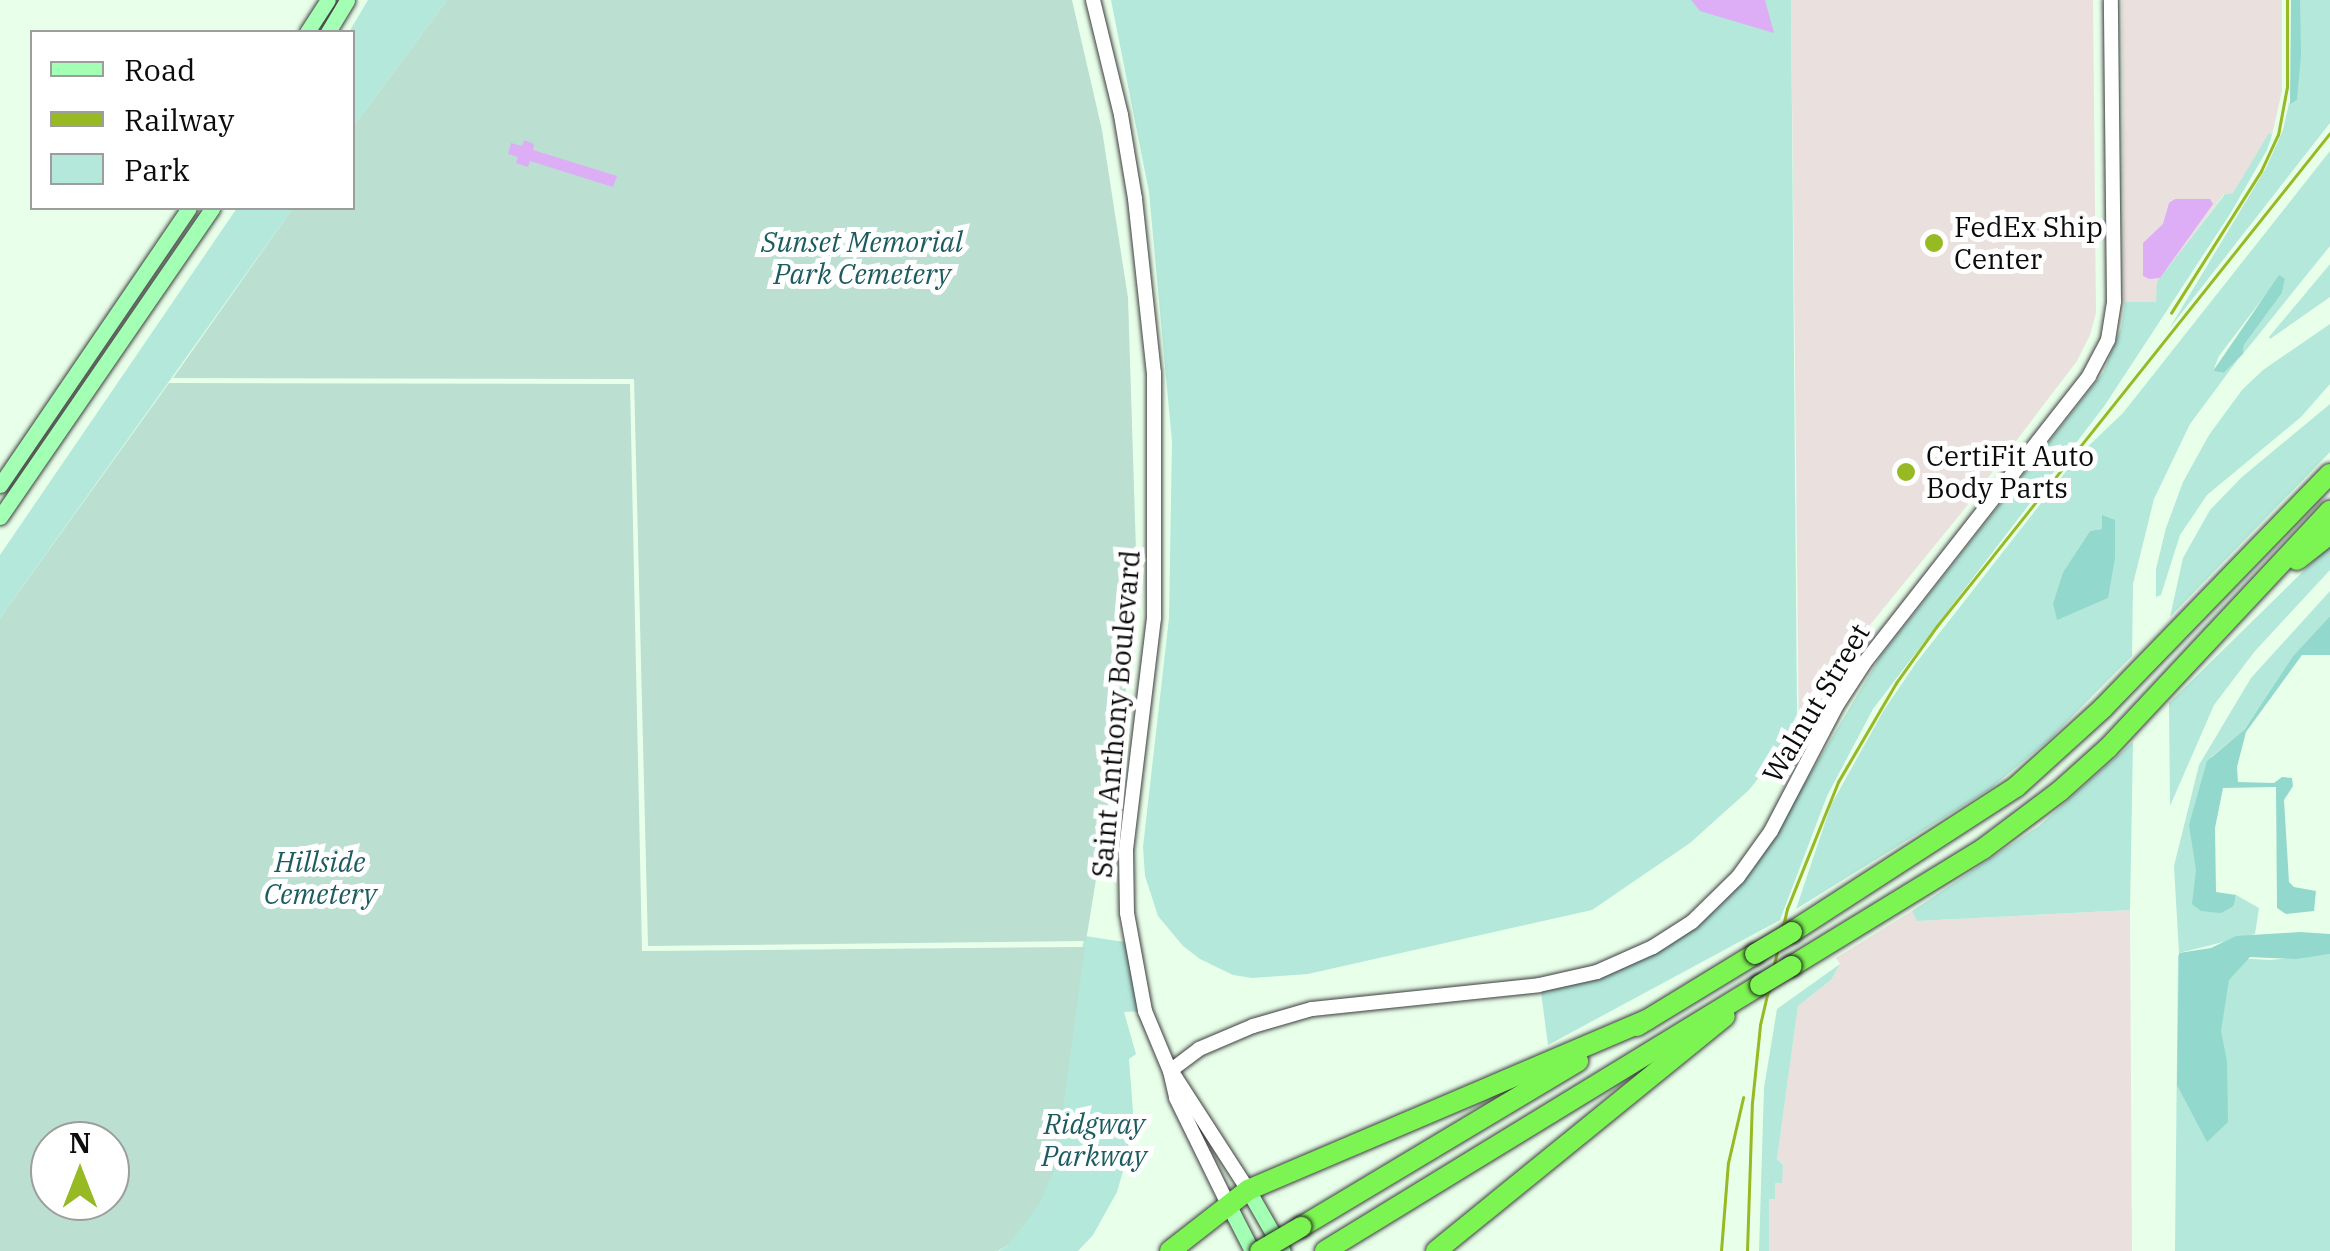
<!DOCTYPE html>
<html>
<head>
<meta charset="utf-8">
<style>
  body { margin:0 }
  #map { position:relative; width:2330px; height:1251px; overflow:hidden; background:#e8ffea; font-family:"IBM Plex Serif",serif }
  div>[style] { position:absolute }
  .industrial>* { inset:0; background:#eae0de }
  .green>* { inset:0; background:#b3e8db }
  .forest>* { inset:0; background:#93d8cd }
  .cemetery>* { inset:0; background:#bbdfd1 }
  .water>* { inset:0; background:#ddaef5 }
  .roads { filter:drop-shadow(0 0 2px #3e3e3e) drop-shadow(0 0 2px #3e3e3e) }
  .tertiary>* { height:14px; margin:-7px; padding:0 7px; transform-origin:7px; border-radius:7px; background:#fff }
  .secondary>* { height:15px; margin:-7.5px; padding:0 7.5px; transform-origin:7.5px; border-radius:7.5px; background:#a3ffb3 }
  .motorway>* { height:20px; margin:-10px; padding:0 10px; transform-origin:10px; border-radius:10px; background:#7cf451 }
  .rail>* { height:2.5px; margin:-1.25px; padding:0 1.25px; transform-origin:1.25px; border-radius:1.25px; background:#96b924 }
  .bridges { filter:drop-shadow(0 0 2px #1c1c1c) drop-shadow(0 0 2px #1c1c1c) }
  .motorway-bridge>* { height:20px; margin:-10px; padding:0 10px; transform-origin:10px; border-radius:10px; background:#7cf451 }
  .dots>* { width:28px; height:28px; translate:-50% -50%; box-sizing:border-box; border:5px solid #fff; border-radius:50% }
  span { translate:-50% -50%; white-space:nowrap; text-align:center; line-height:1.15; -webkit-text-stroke:10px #fff; paint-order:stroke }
  .poi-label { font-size:28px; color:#0b0b0b }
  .left { translate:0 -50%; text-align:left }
  .park-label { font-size:28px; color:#1c5c61; font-style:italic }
  .street-label { font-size:28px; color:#0b0b0b }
  .legend { position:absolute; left:30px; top:30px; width:325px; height:180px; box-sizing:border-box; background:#fff; border:2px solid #9d9d9d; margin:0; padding:12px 18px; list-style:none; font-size:30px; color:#0b0b0b }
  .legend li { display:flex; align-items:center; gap:20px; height:50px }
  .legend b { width:50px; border:2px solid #9d9d9d }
  .north { position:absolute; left:30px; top:1121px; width:100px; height:100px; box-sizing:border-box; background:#fff; border:2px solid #9d9d9d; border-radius:50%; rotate:0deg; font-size:28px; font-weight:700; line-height:40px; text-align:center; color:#0b0b0b }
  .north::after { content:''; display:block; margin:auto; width:35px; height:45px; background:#96b924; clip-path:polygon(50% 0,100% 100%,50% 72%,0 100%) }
</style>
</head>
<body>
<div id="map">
  <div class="industrial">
    <div style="clip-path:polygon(1791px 0,2093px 0,2096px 313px,2090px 335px,2077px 361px,1962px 512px,1852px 647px,1799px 740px)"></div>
    <div style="clip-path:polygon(2122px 0,2282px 0,2282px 91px,2272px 135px,2269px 134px,2233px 193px,2224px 194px,2158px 282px,2156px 302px,2124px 304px)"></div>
    <div style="clip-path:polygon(2130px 910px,2132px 1251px,1769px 1251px,1769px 1199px,1775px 1183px,1781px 1183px,1783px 1165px,1777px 1159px,1798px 1006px,1831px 980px,1840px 964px,1836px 958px,1912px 911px,1918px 921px)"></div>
  </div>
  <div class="green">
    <div style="clip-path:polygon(368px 0,447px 0,353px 127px,352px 32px,349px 32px)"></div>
    <div style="clip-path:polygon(1111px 0,1791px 0,1797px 714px,1780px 751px,1749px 790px,1690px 843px,1592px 910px,1308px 974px,1252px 978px,1233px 975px,1200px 959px,1183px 946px,1158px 916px,1145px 876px,1143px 847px,1169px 618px,1172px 442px,1149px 192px)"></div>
    <div style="clip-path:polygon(2300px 0,2330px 0,2330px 123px,2169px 329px,2266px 168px,2283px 130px,2289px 103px,2297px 100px)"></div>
    <div style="clip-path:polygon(2269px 133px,2272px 135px,2267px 150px,2230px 214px,2105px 405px,1873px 709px,1827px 796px,1780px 920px,1548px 1045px,1541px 992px,1602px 977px,1648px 957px,1717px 909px,1753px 870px,1880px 657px,2103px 373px,2121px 328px,2125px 302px,2156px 302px,2157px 282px,2225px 194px,2233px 193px)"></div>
    <div style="clip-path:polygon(evenodd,2330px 151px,2330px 246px,2243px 354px,2244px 345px,2282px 293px,2285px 279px,2269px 290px,2219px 356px,2213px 371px,2224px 373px,2239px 358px,2190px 424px,2154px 499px,2133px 584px,2132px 656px,2050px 739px,1990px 789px,1796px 909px,1831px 805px,1884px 710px,1916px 663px,2078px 456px,2123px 413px,2330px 151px,2102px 529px,2115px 558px,2053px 603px,2063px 572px,2090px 531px,2102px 529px)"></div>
    <div style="clip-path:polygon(237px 208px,293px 208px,0 618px,0 555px)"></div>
    <div style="clip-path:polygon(2330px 264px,2330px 297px,2270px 339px,2269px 337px)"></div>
    <div style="clip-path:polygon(2330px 324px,2330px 384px,2301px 417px,2207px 495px,2180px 535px,2161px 595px,2156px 597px,2156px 569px,2166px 528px,2183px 482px,2209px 435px,2242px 390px,2263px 370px)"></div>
    <div style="clip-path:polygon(2330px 404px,2330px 452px,2170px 617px,2183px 558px,2210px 510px,2242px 477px)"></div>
    <div style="clip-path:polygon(2330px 545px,2330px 570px,2255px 651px,2214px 705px,2170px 806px,2169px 703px)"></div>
    <div style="clip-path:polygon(2330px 591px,2330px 616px,2293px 656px,2243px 731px,2211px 757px,2196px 883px,2234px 907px,2236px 895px,2259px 908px,2255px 934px,2179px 953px,2174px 866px,2199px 765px,2251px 678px)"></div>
    <div style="clip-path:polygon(2133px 742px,2130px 910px,1917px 921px,1912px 911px,2039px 826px)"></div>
    <div style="clip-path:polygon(1085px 936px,1131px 943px,1145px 1011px,1124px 1012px,1136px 1054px,1129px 1059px,1133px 1112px,1127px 1157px,1117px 1192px,1093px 1235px,1078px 1251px,999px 1251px,1008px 1245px)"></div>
    <div style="clip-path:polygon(2330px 954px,2330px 1251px,2175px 1251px,2178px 955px,2270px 960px)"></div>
    <div style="clip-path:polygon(1840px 964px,1831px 980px,1798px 1006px,1777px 1159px,1783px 1165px,1782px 1183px,1775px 1183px,1775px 1199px,1769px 1199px,1769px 1251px,1759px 1251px,1764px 1088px,1777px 1009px)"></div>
  </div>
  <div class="forest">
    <div style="clip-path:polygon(2291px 0,2300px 0,2301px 55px,2297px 100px,2290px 104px)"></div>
    <div style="clip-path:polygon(2279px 275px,2285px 279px,2282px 293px,2244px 345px,2243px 354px,2224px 373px,2213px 371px)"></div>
    <div style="clip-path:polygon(2102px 515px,2115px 520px,2115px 558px,2108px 598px,2057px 620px,2053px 603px,2063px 572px,2090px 531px,2102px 529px)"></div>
    <div style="clip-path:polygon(2330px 616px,2330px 655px,2302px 655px,2246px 732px,2237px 767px,2238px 782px,2274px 783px,2282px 777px,2292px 778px,2293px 786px,2284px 800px,2289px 882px,2294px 887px,2316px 891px,2314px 911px,2286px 914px,2277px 908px,2276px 787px,2223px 788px,2215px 828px,2216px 892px,2236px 895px,2234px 906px,2221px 913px,2201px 911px,2192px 904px,2196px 870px,2189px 825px,2207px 761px,2244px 730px,2293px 656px)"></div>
    <div style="clip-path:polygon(2300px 932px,2330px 934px,2330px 954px,2296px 959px,2250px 957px,2229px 980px,2221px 1031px,2227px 1061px,2228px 1122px,2207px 1142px,2177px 1085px,2179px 953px,2211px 948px,2236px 936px)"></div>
  </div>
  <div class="cemetery">
    <div style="clip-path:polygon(447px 0,1072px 0,1102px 130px,1128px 298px,1136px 551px,1125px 701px,1086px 941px,648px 946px,634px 379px,173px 378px,293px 208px,352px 208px,353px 127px)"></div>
    <div style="clip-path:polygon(evenodd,169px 383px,630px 384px,642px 951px,1085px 947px,1055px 1167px,1039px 1205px,1008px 1245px,998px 1251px,0 1251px,0 618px,169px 383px,50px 1141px,110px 1141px,110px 1201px,50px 1201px,50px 1141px)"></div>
  </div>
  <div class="water">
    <div style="clip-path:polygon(1691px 0,1765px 0,1774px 33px,1700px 11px)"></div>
    <div style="clip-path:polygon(524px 140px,534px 144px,533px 150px,617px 176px,613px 187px,530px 161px,528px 167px,516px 163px,518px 157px,508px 154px,511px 143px,522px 146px)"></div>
    <div style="clip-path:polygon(2175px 199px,2210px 199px,2213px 204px,2160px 278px,2149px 279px,2143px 276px,2143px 243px,2163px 224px,2169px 203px)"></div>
  </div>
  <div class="roads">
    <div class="tertiary">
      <div style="left:1093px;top:0;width:118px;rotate:76.3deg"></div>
      <div style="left:1121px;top:115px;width:85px;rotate:80.5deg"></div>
      <div style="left:1135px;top:199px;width:175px;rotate:83.8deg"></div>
      <div style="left:1154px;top:373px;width:245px;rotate:90deg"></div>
      <div style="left:1154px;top:618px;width:235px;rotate:96.9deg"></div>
      <div style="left:1126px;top:851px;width:62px;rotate:89.1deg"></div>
      <div style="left:1127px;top:913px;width:100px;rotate:79.6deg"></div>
      <div style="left:1145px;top:1011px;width:65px;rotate:67.4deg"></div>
      <div style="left:1170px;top:1071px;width:28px;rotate:77deg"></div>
      <div style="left:1176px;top:1098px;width:118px;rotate:63.9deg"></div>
      <div style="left:1170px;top:1071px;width:36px;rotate:-37deg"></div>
      <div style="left:1199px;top:1049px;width:59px;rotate:-23.1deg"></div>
      <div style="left:1253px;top:1026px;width:61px;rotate:-16.1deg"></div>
      <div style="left:1312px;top:1009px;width:228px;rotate:-6deg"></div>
      <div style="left:1539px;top:985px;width:59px;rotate:-12.6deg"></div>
      <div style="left:1597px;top:972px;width:61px;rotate:-24.1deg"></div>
      <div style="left:1653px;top:947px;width:46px;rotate:-32.7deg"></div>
      <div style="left:1692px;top:922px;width:64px;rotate:-44.4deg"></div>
      <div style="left:1738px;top:877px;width:57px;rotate:-54.3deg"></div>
      <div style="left:1771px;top:831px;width:142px;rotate:-62.4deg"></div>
      <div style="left:1837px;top:705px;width:51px;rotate:-56.9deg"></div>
      <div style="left:1865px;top:662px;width:363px;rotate:-51.9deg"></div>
      <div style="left:2089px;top:376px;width:41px;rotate:-62.2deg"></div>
      <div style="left:2108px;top:340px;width:39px;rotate:-81deg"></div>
      <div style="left:2114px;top:301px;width:301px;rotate:-90.6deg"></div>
      <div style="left:1174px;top:1075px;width:137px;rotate:57.2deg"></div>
    </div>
    <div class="secondary">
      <div style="left:307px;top:32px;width:38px;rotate:-57deg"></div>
      <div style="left:328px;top:32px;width:37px;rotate:-59deg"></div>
      <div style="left:0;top:485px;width:335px;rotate:-55.7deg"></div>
      <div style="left:0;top:517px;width:375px;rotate:-55.5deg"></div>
      <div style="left:1248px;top:1190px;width:70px;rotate:60.2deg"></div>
      <div style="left:1228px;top:1204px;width:53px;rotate:62.9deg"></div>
    </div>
    <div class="motorway">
      <div style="left:2297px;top:560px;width:42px;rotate:-38.2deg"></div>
      <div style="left:1792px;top:932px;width:267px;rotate:-32.9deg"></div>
      <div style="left:2016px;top:787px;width:118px;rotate:-42.2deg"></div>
      <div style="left:2103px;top:708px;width:326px;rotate:-45.9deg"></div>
      <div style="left:1792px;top:966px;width:224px;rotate:-31.5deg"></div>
      <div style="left:1983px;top:849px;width:96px;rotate:-37deg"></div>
      <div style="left:2060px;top:791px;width:64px;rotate:-41.9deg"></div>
      <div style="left:2108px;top:748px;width:325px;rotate:-46.9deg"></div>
      <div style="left:1637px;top:1026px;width:138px;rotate:-31.4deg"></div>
      <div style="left:1301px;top:1227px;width:323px;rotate:-30.9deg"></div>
      <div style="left:1170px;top:1251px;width:99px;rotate:-38deg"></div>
      <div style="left:1248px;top:1190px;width:434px;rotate:-23.1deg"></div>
      <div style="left:1325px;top:1251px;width:510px;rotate:-31.45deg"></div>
      <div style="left:1436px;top:1251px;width:372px;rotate:-39.1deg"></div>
    </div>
  </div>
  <div class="rail">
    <div style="left:2171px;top:313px;width:168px;rotate:-57.6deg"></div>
    <div style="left:2261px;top:171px;width:40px;rotate:-65deg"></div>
    <div style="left:2278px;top:135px;width:49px;rotate:-79.4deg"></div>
    <div style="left:2287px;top:87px;width:87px;rotate:-90deg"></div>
    <div style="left:1721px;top:1251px;width:88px;rotate:-85.5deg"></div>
    <div style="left:1728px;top:1163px;width:67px;rotate:-77deg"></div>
    <div style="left:1747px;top:1251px;width:148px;rotate:-88.1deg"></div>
    <div style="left:1752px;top:1103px;width:78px;rotate:-84.1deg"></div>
    <div style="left:1760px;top:1025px;width:119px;rotate:-76.9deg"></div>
    <div style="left:1787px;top:909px;width:137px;rotate:-68.1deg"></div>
    <div style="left:1838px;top:782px;width:115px;rotate:-59.6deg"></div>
    <div style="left:1896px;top:683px;width:70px;rotate:-54.3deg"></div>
    <div style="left:1937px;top:626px;width:630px;rotate:-51.44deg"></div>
  </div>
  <div class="bridges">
    <div class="motorway-bridge">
      <div style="left:1755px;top:954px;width:43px;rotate:-30.7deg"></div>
      <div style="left:1760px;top:985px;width:37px;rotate:-31deg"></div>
      <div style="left:1260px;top:1251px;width:48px;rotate:-30.3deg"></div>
    </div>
  </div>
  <div class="dots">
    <div style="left:1934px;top:243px;background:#96b924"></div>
    <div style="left:1906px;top:472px;background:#96b924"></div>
  </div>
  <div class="poi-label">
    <span class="left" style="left:1954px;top:243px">FedEx Ship<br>Center</span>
    <span class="left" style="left:1926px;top:472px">CertiFit Auto<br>Body Parts</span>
  </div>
  <div class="park-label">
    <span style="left:862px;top:258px">Sunset Memorial<br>Park Cemetery</span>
    <span style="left:320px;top:878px">Hillside<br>Cemetery</span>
    <span style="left:1094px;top:1140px">Ridgway<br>Parkway</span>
  </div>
  <div class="street-label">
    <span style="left:1816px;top:703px;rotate:-59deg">Walnut Street</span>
    <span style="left:1116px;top:714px;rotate:-85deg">Saint Anthony Boulevard</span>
  </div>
  <ul class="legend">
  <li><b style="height:12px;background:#a3ffb3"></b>Road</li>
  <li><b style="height:12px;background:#96b924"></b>Railway</li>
  <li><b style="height:28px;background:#b3e8db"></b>Park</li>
  </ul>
  <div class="north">N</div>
</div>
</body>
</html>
